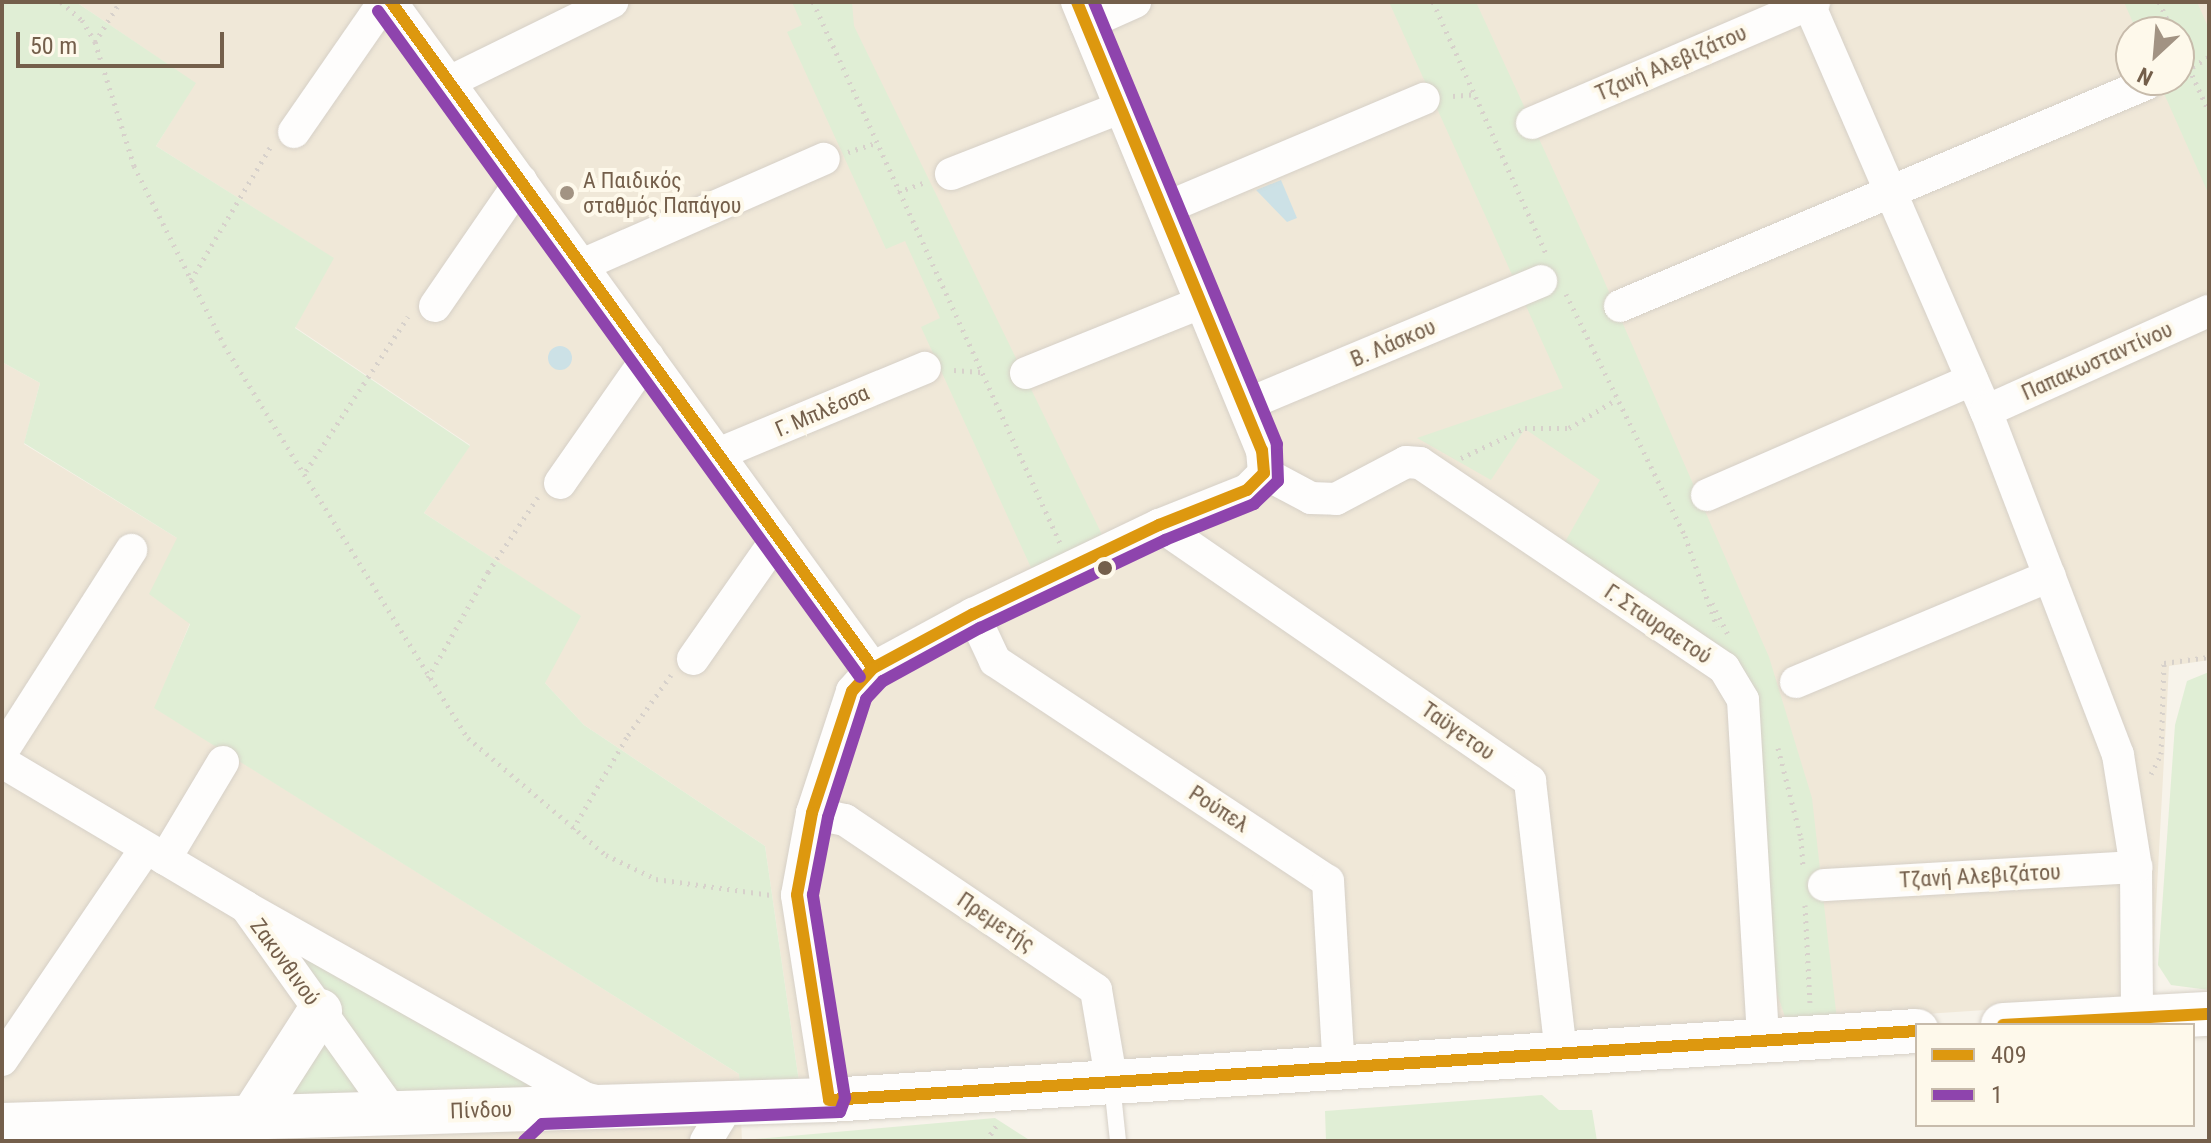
<!DOCTYPE html>
<html>
<head>
<meta charset="utf-8">
<style>
  body { margin:0 }
  #map { position:relative; width:2211px; height:1143px; overflow:hidden; background:#f7f3ea; font-family:"Roboto Condensed",sans-serif }
  div>[style] { position:absolute }
  .residential>* { inset:0; background:#f0e8d8 }
  .green>* { inset:0; background:#e0eed5 }
  .water>* { inset:0; background:#cce1e6 }
  .round { border-radius:50% }
  .path>* { height:5px; margin-top:-2.5px; transform-origin:0; background:repeating-linear-gradient(90deg,#d7d1cb 0 2px,transparent 0 8px) }
  .roads { filter:drop-shadow(0 0 2px #d6d0c7) drop-shadow(0 0 2px #d6d0c7) }
  .lane>* { height:16px; margin:-8px; padding:0 8px; transform-origin:8px; border-radius:8px; background:#fefdfc }
  .street>* { height:32px; margin:-16px; padding:0 16px; transform-origin:16px; border-radius:16px; background:#fefdfc }
  .secondary>* { height:44px; margin:-22px; padding:0 22px; transform-origin:22px; border-radius:22px; background:#fefdfc }
  .bus-1>* { height:12px; margin:-6px; padding:0 6px; transform-origin:6px; border-radius:6px; background:#dd980f }
  .bus-2>* { height:12px; margin:-6px; padding:0 6px; transform-origin:6px; border-radius:6px; background:#8e44ad }
  .dots>* { width:22px; height:22px; translate:-50% -50%; box-sizing:border-box; border:4px solid #fef9eb; border-radius:50% }
  span { translate:-50% -50%; white-space:nowrap; text-align:center; line-height:1.15; -webkit-text-stroke:8px #fef9eb; paint-order:stroke }
  .street-label { font-size:22px; color:#745f4b }
  .poi-label { font-size:22px; color:#745f4b }
  .left { translate:0 -50%; text-align:left }
  .frame { position:absolute; inset:0; border:4px solid #745f4b; pointer-events:none }
  .legend { position:absolute; left:1915px; top:1023px; width:280px; height:104px; box-sizing:border-box; background:#fef9eb; border:2px solid #c7bbab; margin:0; padding:10px 14px; list-style:none; font-size:24px; color:#745f4b }
  .legend li { display:flex; align-items:center; gap:16px; height:40px }
  .legend b { width:40px; border:2px solid #c7bbab }
  .north { position:absolute; left:2115px; top:16px; width:80px; height:80px; box-sizing:border-box; background:#fef9eb; border:2px solid #c7bbab; border-radius:50%; rotate:206deg; font-size:22px; font-weight:700; line-height:32px; text-align:center; color:#745f4b }
  .north::after { content:''; display:block; margin:auto; width:28px; height:36px; background:#a29383; clip-path:polygon(50% 0,100% 100%,50% 72%,0 100%) }
  .scale { position:absolute; left:16px; top:32px; width:208px; height:36px; box-sizing:border-box; border:4px solid #745f4b; border-top:0; padding-left:10px; font-size:24px; line-height:28px; white-space:nowrap; color:#745f4b; -webkit-text-stroke:6px #fef9eb; paint-order:stroke }
</style>
</head>
<body>
<div id="map">
  <div class="residential">
    <div style="clip-path:polygon(evenodd,76px 2px,2209px 2px,2209px 660px,2169px 666px,2151px 999px,800px 1089px,765px 846px,584px 725px,544px 682px,580px 616px,424px 513px,470px 445px,295px 327px,333px 258px,156px 146px,195px 83px,76px 2px,2131px 32px,2179px 32px,2179px 80px,2131px 80px,2131px 32px)"></div>
    <div style="clip-path:polygon(2px 362px,40px 383px,24px 444px,177px 538px,190px 623px,155px 708px,739px 1074px,742px 1141px,2px 1141px)"></div>
  </div>
  <div class="green">
    <div style="clip-path:polygon(2px 2px,76px 2px,196px 83px,156px 146px,334px 258px,295px 328px,470px 446px,424px 513px,581px 616px,545px 683px,584px 725px,765px 846px,800px 1089px,740px 1091px,739px 1074px,154px 708px,190px 624px,149px 594px,177px 538px,24px 443px,40px 383px,2px 362px)"></div>
    <div style="clip-path:polygon(792px 2px,852px 2px,854px 26px,1109px 549px,1038px 583px,921px 327px,940px 318px,905px 241px,886px 249px,787px 32px,802px 25px)"></div>
    <div style="clip-path:polygon(1389px 2px,1476px 2px,1598px 267px,1769px 657px,1812px 798px,1837px 1020px,1787px 1023px,1757px 933px,1743px 700px,1557px 556px,1600px 480px,1525px 429px,1491px 480px,1417px 438px,1563px 388px)"></div>
    <div style="clip-path:polygon(2124px 2px,2197px 2px,2209px 29px,2209px 195px,2158px 80px,2179px 80px,2179px 32px,2137px 32px)"></div>
    <div style="clip-path:polygon(2209px 672px,2209px 990px,2171px 985px,2158px 965px,2175px 725px,2187px 681px)"></div>
    <div style="clip-path:polygon(279px 929px,572px 1103px,395px 1112px)"></div>
    <div style="clip-path:polygon(325px 1031px,376px 1112px,268px 1116px)"></div>
    <div style="clip-path:polygon(1542px 1095px,1559px 1110px,1592px 1110px,1597px 1141px,1326px 1141px,1325px 1111px)"></div>
    <div style="clip-path:polygon(995px 1118px,1031px 1141px,751px 1141px,755px 1139px)"></div>
  </div>
  <div class="water">
    <div style="clip-path:polygon(1281px 180px,1297px 218px,1287px 222px,1256px 190px)"></div>
    <div class="round" style="left:548px;top:346px;width:24px;height:24px"></div>
  </div>
  <div class="path">
    <div style="left:61px;top:2px;width:28px;rotate:41deg"></div>
    <div style="left:82px;top:20px;width:26px;rotate:59deg"></div>
    <div style="left:95px;top:42px;width:130px;rotate:72.5deg"></div>
    <div style="left:134px;top:166px;width:200px;rotate:63.3deg"></div>
    <div style="left:224px;top:345px;width:463px;rotate:58.2deg"></div>
    <div style="left:468px;top:738px;width:181px;rotate:40.3deg"></div>
    <div style="left:606px;top:855px;width:55px;rotate:25.6deg"></div>
    <div style="left:656px;top:879px;width:116px;rotate:7.9deg"></div>
    <div style="left:813px;top:2px;width:595px;rotate:65.46deg"></div>
    <div style="left:1433px;top:2px;width:275px;rotate:65.8deg"></div>
    <div style="left:2159px;top:2px;width:33px;rotate:65deg"></div>
    <div style="left:95px;top:42px;width:47px;rotate:-58deg"></div>
    <div style="left:2179px;top:46px;width:72px;rotate:65.6deg"></div>
    <div style="left:2179px;top:75px;width:35px;rotate:-31deg"></div>
    <div style="left:1453px;top:96px;width:21px;rotate:-5deg"></div>
    <div style="left:848px;top:152px;width:29px;rotate:-18deg"></div>
    <div style="left:898px;top:192px;width:27px;rotate:-20deg"></div>
    <div style="left:191px;top:280px;width:156px;rotate:-59.2deg"></div>
    <div style="left:1566px;top:294px;width:270px;rotate:63.8deg"></div>
    <div style="left:1685px;top:536px;width:96px;rotate:70.6deg"></div>
    <div style="left:954px;top:370px;width:27px;rotate:4deg"></div>
    <div style="left:1461px;top:458px;width:71px;rotate:-25.1deg"></div>
    <div style="left:1525px;top:428px;width:44px"></div>
    <div style="left:1569px;top:428px;width:56px;rotate:-31.1deg"></div>
    <div style="left:306px;top:471px;width:185px;rotate:-56.5deg"></div>
    <div style="left:1712px;top:603px;width:34px;rotate:63deg"></div>
    <div style="left:428px;top:678px;width:122px;rotate:-60.5deg"></div>
    <div style="left:488px;top:572px;width:90px;rotate:-56.3deg"></div>
    <div style="left:1778px;top:748px;width:93px;rotate:75.7deg"></div>
    <div style="left:1801px;top:838px;width:29px;rotate:86deg"></div>
    <div style="left:2151px;top:774px;width:22px;rotate:-63deg"></div>
    <div style="left:2161px;top:754px;width:91px;rotate:-88.1deg"></div>
    <div style="left:2164px;top:663px;width:45px;rotate:-7.6deg"></div>
    <div style="left:573px;top:829px;width:109px;rotate:-59.7deg"></div>
    <div style="left:628px;top:735px;width:74px;rotate:-54.4deg"></div>
    <div style="left:1805px;top:905px;width:98px;rotate:87.1deg"></div>
    <div style="left:986px;top:1141px;width:22px;rotate:-56deg"></div>
  </div>
  <div class="roads">
    <div class="lane">
      <div style="left:1112px;top:1084px;width:57px;rotate:84deg"></div>
    </div>
    <div class="street">
      <div style="left:391px;top:2px;width:822px;rotate:54.11deg"></div>
      <div style="left:1077px;top:2px;width:485px;rotate:67.6deg"></div>
      <div style="left:1262px;top:450px;width:23px;rotate:85deg"></div>
      <div style="left:1808px;top:2px;width:446px;rotate:66.5deg"></div>
      <div style="left:1986px;top:411px;width:368px;rotate:69deg"></div>
      <div style="left:2118px;top:755px;width:113px;rotate:80.9deg"></div>
      <div style="left:2136px;top:867px;width:150px;rotate:89.6deg"></div>
      <div style="left:1086px;top:24px;width:54px;rotate:-24.2deg"></div>
      <div style="left:449px;top:82px;width:182px;rotate:-26.1deg"></div>
      <div style="left:1532px;top:123px;width:307px;rotate:-23.2deg"></div>
      <div style="left:294px;top:132px;width:158px;rotate:-55.3deg"></div>
      <div style="left:951px;top:174px;width:180px;rotate:-21.4deg"></div>
      <div style="left:1163px;top:209px;width:283px;rotate:-22.9deg"></div>
      <div style="left:582px;top:265px;width:264px;rotate:-23.7deg"></div>
      <div style="left:435px;top:306px;width:152px;rotate:-55.5deg"></div>
      <div style="left:1620px;top:306px;width:571px;rotate:-22.88deg"></div>
      <div style="left:1026px;top:373px;width:188px;rotate:-21.9deg"></div>
      <div style="left:1245px;top:405px;width:321px;rotate:-22.7deg"></div>
      <div style="left:1986px;top:411px;width:244px;rotate:-24.2deg"></div>
      <div style="left:718px;top:454px;width:224px;rotate:-22.6deg"></div>
      <div style="left:1264px;top:473px;width:53px;rotate:28deg"></div>
      <div style="left:1311px;top:498px;width:25px;rotate:2deg"></div>
      <div style="left:1336px;top:499px;width:79px;rotate:-27.9deg"></div>
      <div style="left:1406px;top:462px;width:14px;rotate:4deg"></div>
      <div style="left:1420px;top:463px;width:367px;rotate:34deg"></div>
      <div style="left:1724px;top:668px;width:37px;rotate:59deg"></div>
      <div style="left:1743px;top:700px;width:342px;rotate:86.6deg"></div>
      <div style="left:560px;top:483px;width:154px;rotate:-55.1deg"></div>
      <div style="left:1707px;top:495px;width:289px;rotate:-23.5deg"></div>
      <div style="left:1159px;top:525px;width:451px;rotate:34.6deg"></div>
      <div style="left:1530px;top:781px;width:275px;rotate:83.5deg"></div>
      <div style="left:973px;top:614px;width:52px;rotate:64.9deg"></div>
      <div style="left:995px;top:661px;width:399px;rotate:33.5deg"></div>
      <div style="left:1328px;top:881px;width:189px;rotate:86.7deg"></div>
      <div style="left:693px;top:659px;width:149px;rotate:-55.1deg"></div>
      <div style="left:1796px;top:682px;width:275px;rotate:-22.7deg"></div>
      <div style="left:2px;top:752px;width:240px;rotate:-57.4deg"></div>
      <div style="left:2px;top:762px;width:284px;rotate:30.7deg"></div>
      <div style="left:246px;top:907px;width:252px;rotate:54.5deg"></div>
      <div style="left:812px;top:813px;width:34px;rotate:12deg"></div>
      <div style="left:845px;top:820px;width:303px;rotate:34.1deg"></div>
      <div style="left:1096px;top:990px;width:95px;rotate:80.3deg"></div>
      <div style="left:165px;top:859px;width:113px;rotate:-59.1deg"></div>
      <div style="left:1824px;top:885px;width:313px;rotate:-3.3deg"></div>
      <div style="left:249px;top:909px;width:385px;rotate:29.4deg"></div>
      <div style="left:584px;top:1098px;width:21px;rotate:14deg"></div>
      <div style="left:2px;top:1060px;width:256px;rotate:-55.8deg"></div>
      <div style="left:829px;top:1100px;width:207px;rotate:-98.9deg"></div>
      <div style="left:797px;top:895px;width:83px;rotate:-79.6deg"></div>
      <div style="left:812px;top:813px;width:128px;rotate:-71.8deg"></div>
      <div style="left:852px;top:691px;width:31px;rotate:-48deg"></div>
      <div style="left:873px;top:668px;width:114px;rotate:-28.4deg"></div>
      <div style="left:973px;top:614px;width:206px;rotate:-25.6deg"></div>
      <div style="left:1159px;top:525px;width:95px;rotate:-21.7deg"></div>
      <div style="left:1247px;top:490px;width:24px;rotate:-45deg"></div>
      <div style="left:706px;top:1141px;width:44px;rotate:-58.8deg"></div>
    </div>
    <div class="secondary">
      <div style="left:2003px;top:1025px;width:206px;rotate:-3.1deg"></div>
      <div style="left:252px;top:1117px;width:126px;rotate:-57.3deg"></div>
      <div style="left:2px;top:1125px;width:827px;rotate:-1.73deg"></div>
      <div style="left:829px;top:1100px;width:1090px;rotate:-3.63deg"></div>
    </div>
  </div>
  <div class="bus-1">
    <div style="left:391px;top:2px;width:822px;rotate:54.11deg"></div>
    <div style="left:1077px;top:2px;width:485px;rotate:67.6deg"></div>
    <div style="left:1262px;top:450px;width:23px;rotate:85deg"></div>
    <div style="left:1264px;top:473px;width:24px;rotate:135deg"></div>
    <div style="left:1247px;top:490px;width:95px;rotate:158.3deg"></div>
    <div style="left:1159px;top:525px;width:206px;rotate:154.4deg"></div>
    <div style="left:973px;top:614px;width:114px;rotate:151.6deg"></div>
    <div style="left:873px;top:668px;width:31px;rotate:132deg"></div>
    <div style="left:852px;top:691px;width:128px;rotate:108.2deg"></div>
    <div style="left:812px;top:813px;width:83px;rotate:100.4deg"></div>
    <div style="left:797px;top:895px;width:207px;rotate:81.1deg"></div>
    <div style="left:829px;top:1100px;width:1090px;rotate:-3.63deg"></div>
    <div style="left:2003px;top:1025px;width:206px;rotate:-3.1deg"></div>
  </div>
  <div class="bus-2">
    <div style="left:378px;top:11px;width:822px;rotate:54.11deg"></div>
    <div style="left:524px;top:1141px;width:25px;rotate:-43deg"></div>
    <div style="left:542px;top:1124px;width:298px;rotate:-2.3deg"></div>
    <div style="left:840px;top:1112px;width:15px;rotate:-70deg"></div>
    <div style="left:845px;top:1098px;width:206px;rotate:-99deg"></div>
    <div style="left:813px;top:895px;width:79px;rotate:-79.1deg"></div>
    <div style="left:828px;top:817px;width:124px;rotate:-72.1deg"></div>
    <div style="left:866px;top:699px;width:25px;rotate:-47deg"></div>
    <div style="left:883px;top:681px;width:111px;rotate:-28.7deg"></div>
    <div style="left:980px;top:628px;width:205px;rotate:-25.4deg"></div>
    <div style="left:1165px;top:540px;width:96px;rotate:-22deg"></div>
    <div style="left:1254px;top:504px;width:33px;rotate:-44deg"></div>
    <div style="left:1278px;top:481px;width:37px;rotate:-92deg"></div>
    <div style="left:1277px;top:444px;width:478px;rotate:-112.5deg"></div>
  </div>
  <div class="dots">
    <div style="left:567px;top:193px;background:#a29383"></div>
    <div style="left:1105px;top:568px;background:#745f4b"></div>
  </div>
  <div class="street-label">
    <span style="left:1671px;top:63px;rotate:-23deg">Τζανή Αλεβιζάτου</span>
    <span style="left:1393px;top:343px;rotate:-23deg">Β. Λάσκου</span>
    <span style="left:2097px;top:361px;rotate:-24deg">Παπακωσταντίνου</span>
    <span style="left:822px;top:411px;rotate:-23deg">Γ. Μπλέσσα</span>
    <span style="left:1658px;top:624px;rotate:34deg">Γ. Σταυραετού</span>
    <span style="left:1458px;top:731px;rotate:35deg">Ταϋγετου</span>
    <span style="left:1219px;top:809px;rotate:33deg">Ρούπελ</span>
    <span style="left:1980px;top:876px;rotate:-3deg">Τζανή Αλεβιζάτου</span>
    <span style="left:996px;top:922px;rotate:34deg">Πρεμετής</span>
    <span style="left:285px;top:962px;rotate:54deg">Ζακυνθινού</span>
    <span style="left:481px;top:1110px;rotate:-2deg">Πίνδου</span>
  </div>
  <div class="poi-label">
    <span class="left" style="left:583px;top:193px">Α Παιδικός<br>σταθμός Παπάγου</span>
  </div>
  <div class="frame"></div>
  <ul class="legend">
  <li><b style="height:10px;background:#dd980f"></b>409</li>
  <li><b style="height:10px;background:#8e44ad"></b>1</li>
  </ul>
  <div class="north">N</div>
  <div class="scale">50 m</div>
</div>
</body>
</html>
